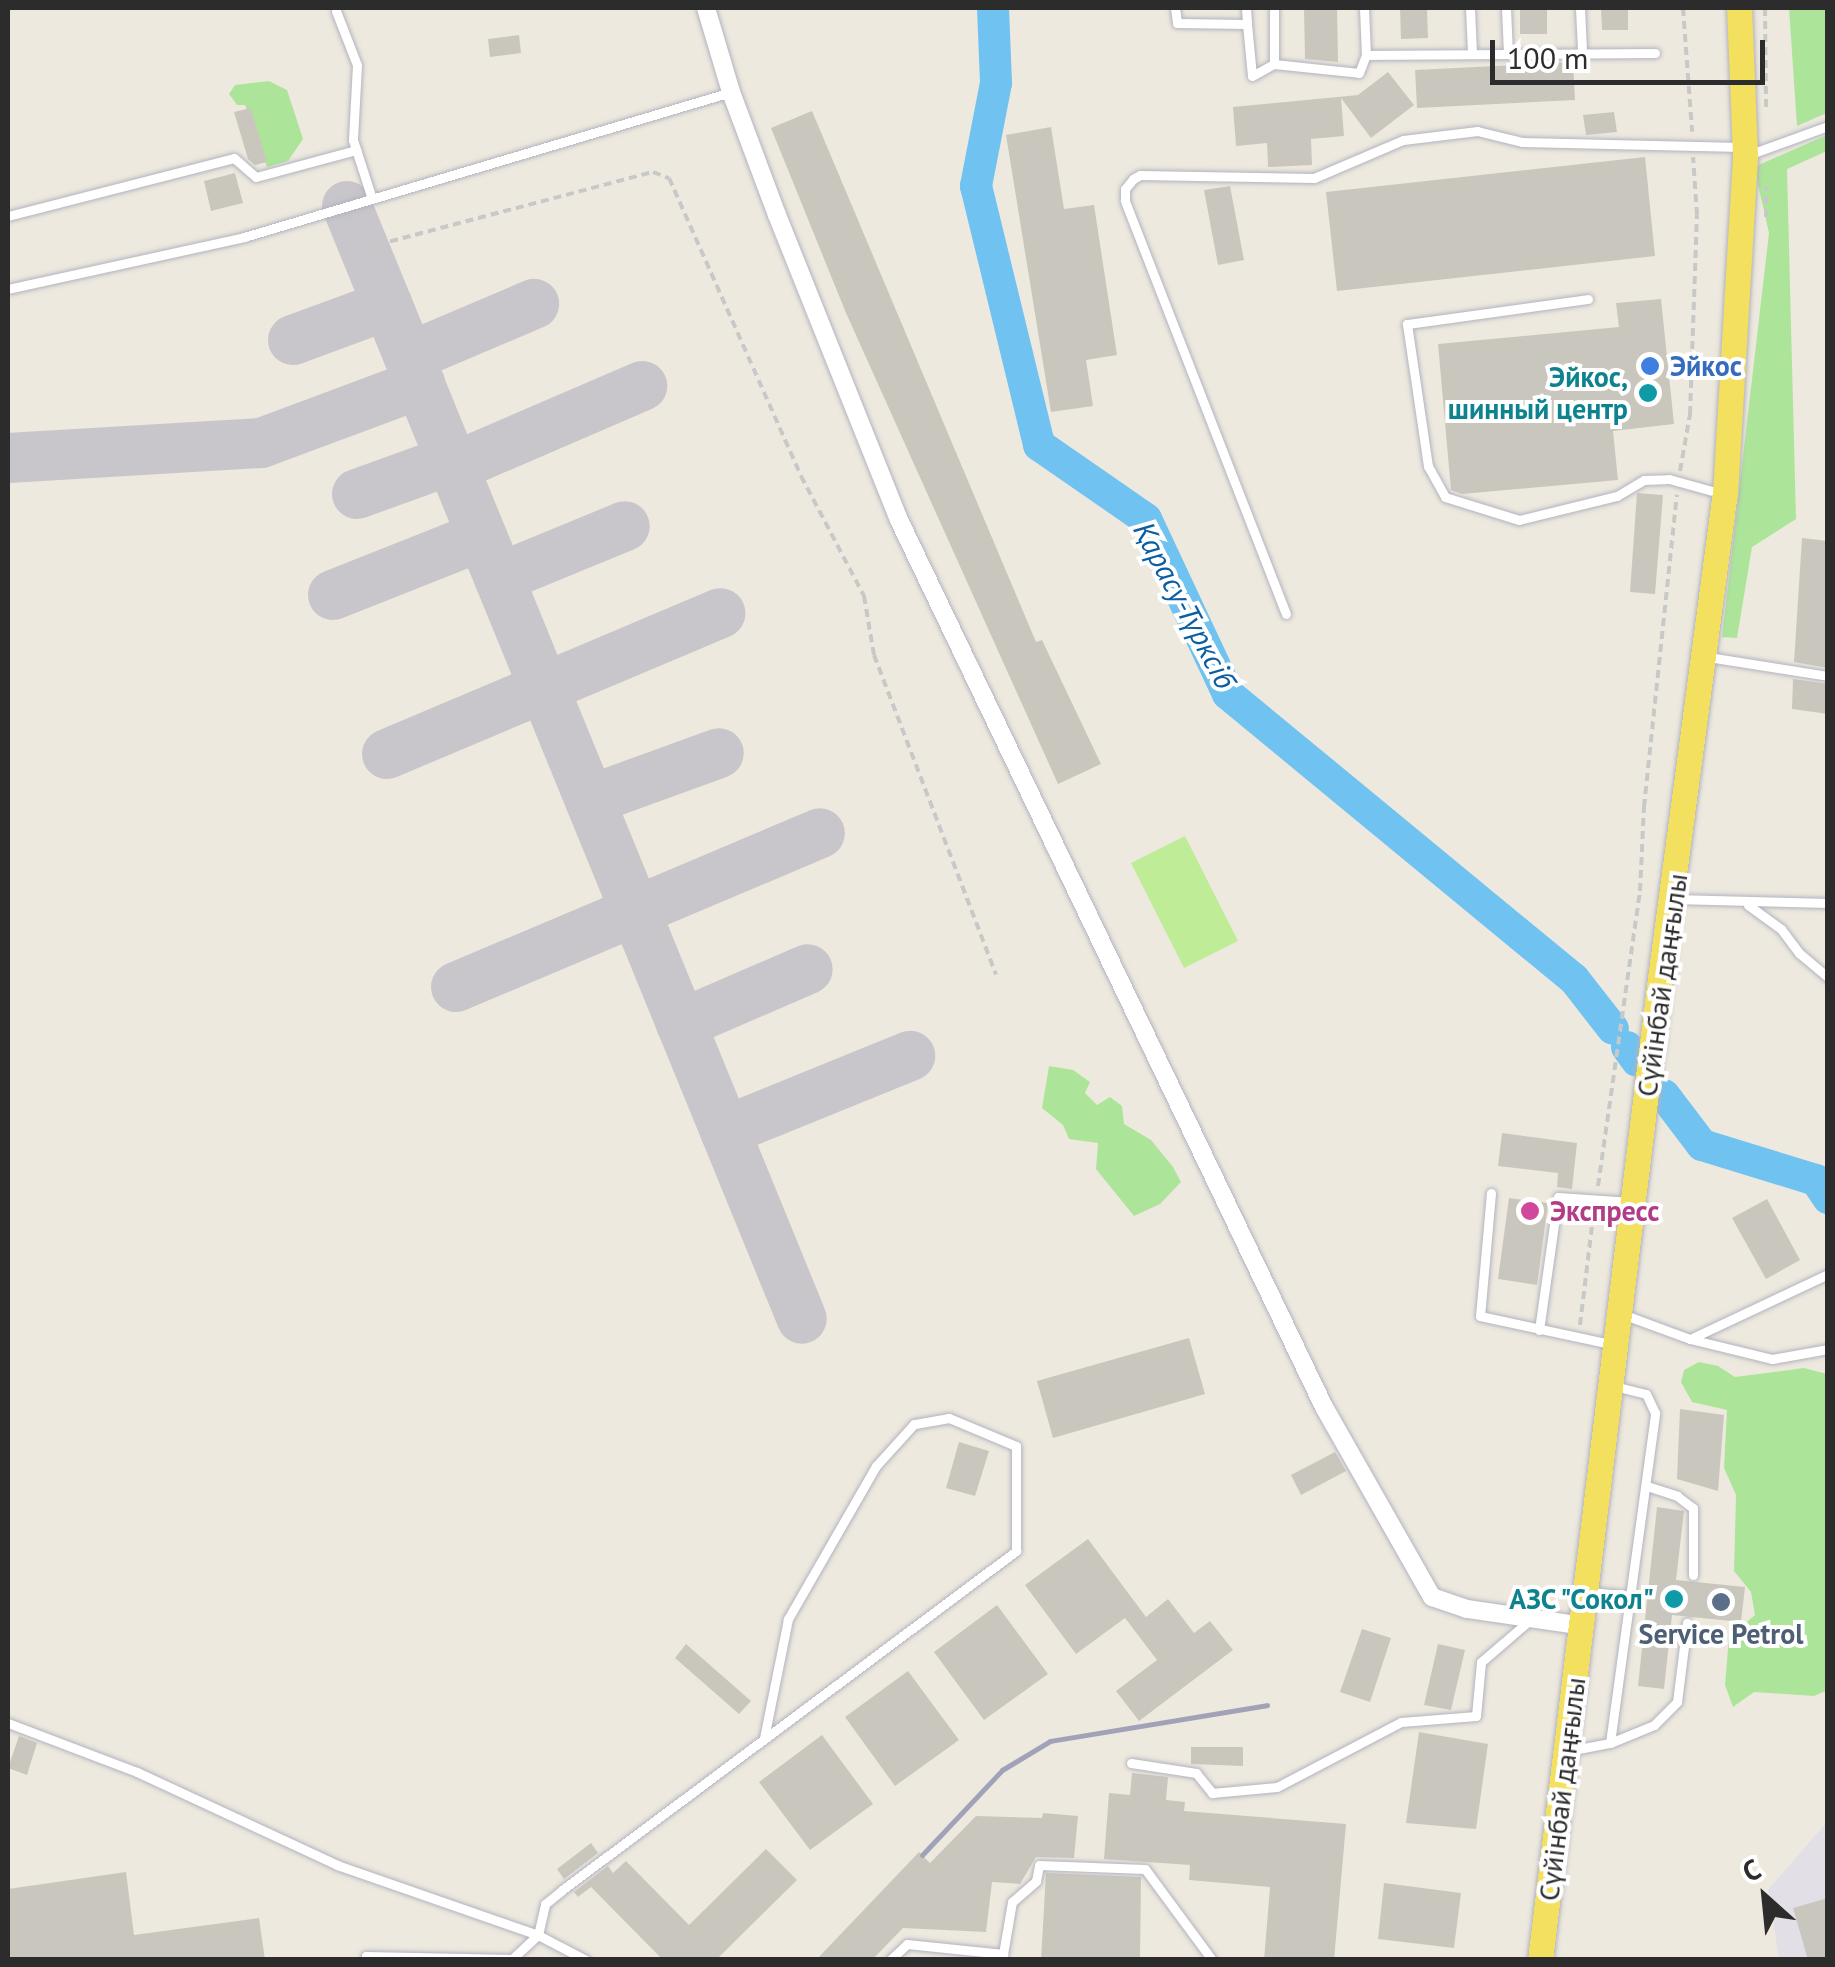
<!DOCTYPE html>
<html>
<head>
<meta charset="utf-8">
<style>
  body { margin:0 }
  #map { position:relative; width:1835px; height:1967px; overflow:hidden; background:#eee9de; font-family:"PT Sans",sans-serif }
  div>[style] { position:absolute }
  .industrial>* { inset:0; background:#e2dfe6 }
  .green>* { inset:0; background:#ace59a }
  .pitch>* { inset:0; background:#bfec96 }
  .river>* { height:32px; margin:-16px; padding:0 16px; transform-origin:16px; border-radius:16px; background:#70c2f1 }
  .taxiway>* { height:50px; margin:-25px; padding:0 25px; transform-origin:25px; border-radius:25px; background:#c8c6ca }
  .building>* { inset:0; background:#c9c7bd }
  .path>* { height:4px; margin-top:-2px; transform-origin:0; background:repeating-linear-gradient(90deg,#c8c8c8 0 8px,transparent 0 13px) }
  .roads { filter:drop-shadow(0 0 2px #b2b3c0) drop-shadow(0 0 2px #b2b3c0) }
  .service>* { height:9px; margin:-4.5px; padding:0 4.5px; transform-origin:4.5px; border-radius:4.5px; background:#fff }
  .minor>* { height:18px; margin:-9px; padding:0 9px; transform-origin:9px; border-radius:9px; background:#fff }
  .primary>* { height:25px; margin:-12.5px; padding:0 12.5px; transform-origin:12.5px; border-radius:12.5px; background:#f3e05e }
  .rail>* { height:5px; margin:-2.5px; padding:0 2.5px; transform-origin:2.5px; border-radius:2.5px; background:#a1a2b7 }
  .dots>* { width:28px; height:28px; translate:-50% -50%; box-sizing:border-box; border:5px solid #fff; border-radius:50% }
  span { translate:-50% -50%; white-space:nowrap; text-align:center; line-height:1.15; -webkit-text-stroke:8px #fff; paint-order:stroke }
  .shop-label { font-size:28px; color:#366cbe; font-weight:700 }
  .left { translate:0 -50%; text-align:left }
  .culture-label { font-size:28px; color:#0d838f; font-weight:700 }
  .right { translate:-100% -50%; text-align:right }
  .street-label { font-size:28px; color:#2c2c2c }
  .hotel-label { font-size:28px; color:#b23c85; font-weight:700 }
  .service-label { font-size:28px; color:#4e5e75; font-weight:700 }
  .water-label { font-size:30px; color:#0b5ea1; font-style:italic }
  .frame { position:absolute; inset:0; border:10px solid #2c2c2c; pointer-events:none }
  .north { position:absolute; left:1715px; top:1847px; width:100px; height:100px; -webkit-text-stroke:8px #fff; paint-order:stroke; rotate:333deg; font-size:28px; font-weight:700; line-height:40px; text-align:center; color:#2c2c2c }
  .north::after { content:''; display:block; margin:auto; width:35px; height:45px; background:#2c2c2c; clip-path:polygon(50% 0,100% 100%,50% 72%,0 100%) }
  .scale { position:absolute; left:1490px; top:40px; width:275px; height:45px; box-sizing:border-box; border:5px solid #2c2c2c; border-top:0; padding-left:12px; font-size:30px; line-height:35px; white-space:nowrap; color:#2c2c2c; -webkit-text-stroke:8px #fff; paint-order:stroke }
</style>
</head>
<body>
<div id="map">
  <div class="industrial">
    <div style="clip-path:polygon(1827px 1822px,1827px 1959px,1779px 1959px,1768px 1890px)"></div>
  </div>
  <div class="green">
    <div style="clip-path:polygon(1789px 8px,1827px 8px,1827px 113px,1797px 126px)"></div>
    <div style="clip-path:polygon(269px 81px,287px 90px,303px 139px,288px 161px,267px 167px,245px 105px,237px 105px,229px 94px,235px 85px)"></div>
    <div style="clip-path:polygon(1827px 135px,1827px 151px,1787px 169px,1796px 519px,1752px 547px,1737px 638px,1722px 637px,1769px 233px,1754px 167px)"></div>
    <div style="clip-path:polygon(1049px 1066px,1073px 1070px,1090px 1082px,1085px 1093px,1097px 1105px,1110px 1097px,1122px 1106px,1124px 1124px,1151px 1140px,1173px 1167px,1181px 1182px,1160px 1204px,1134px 1216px,1096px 1169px,1098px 1143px,1069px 1139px,1063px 1125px,1042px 1108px)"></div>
    <div style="clip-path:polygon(1699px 1362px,1718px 1366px,1735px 1377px,1804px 1368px,1827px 1374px,1828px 1690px,1814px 1696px,1754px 1692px,1733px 1707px,1725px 1685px,1729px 1637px,1755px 1615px,1751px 1592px,1734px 1571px,1736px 1495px,1724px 1468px,1727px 1410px,1692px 1402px,1681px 1382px,1684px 1370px)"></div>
  </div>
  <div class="pitch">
    <div style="clip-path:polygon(1185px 836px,1238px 941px,1184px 968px,1131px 863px)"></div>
  </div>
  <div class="river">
    <div style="left:993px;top:8px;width:75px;rotate:87.7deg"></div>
    <div style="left:996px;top:83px;width:105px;rotate:101deg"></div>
    <div style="left:976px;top:186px;width:267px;rotate:76.3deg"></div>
    <div style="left:1039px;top:445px;width:130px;rotate:34.7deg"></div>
    <div style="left:1146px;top:519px;width:193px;rotate:64.9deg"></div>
    <div style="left:1228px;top:694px;width:448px;rotate:39.5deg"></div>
    <div style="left:1574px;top:979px;width:63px;rotate:52deg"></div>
    <div style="left:1627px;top:1047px;width:17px;rotate:54deg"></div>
    <div style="left:1664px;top:1095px;width:63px;rotate:52.8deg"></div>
    <div style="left:1702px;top:1145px;width:119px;rotate:17.1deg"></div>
    <div style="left:1816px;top:1180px;width:22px;rotate:56deg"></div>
  </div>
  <div class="taxiway">
    <div style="left:347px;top:206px;width:1202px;rotate:67.77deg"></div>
    <div style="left:293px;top:340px;width:101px;rotate:-20.2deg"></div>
    <div style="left:409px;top:357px;width:136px;rotate:-23deg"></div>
    <div style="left:8px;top:458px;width:253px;rotate:-3.4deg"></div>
    <div style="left:261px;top:443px;width:170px;rotate:-20.4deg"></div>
    <div style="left:454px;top:467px;width:205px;rotate:-23.3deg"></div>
    <div style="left:357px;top:494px;width:100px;rotate:-19.9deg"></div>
    <div style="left:499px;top:578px;width:136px;rotate:-22.4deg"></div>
    <div style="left:333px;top:595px;width:160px;rotate:-21.6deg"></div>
    <div style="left:387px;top:754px;width:362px;rotate:-22.9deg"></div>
    <div style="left:590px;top:800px;width:137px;rotate:-20deg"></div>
    <div style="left:456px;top:987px;width:395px;rotate:-22.9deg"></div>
    <div style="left:681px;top:1024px;width:138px;rotate:-23.4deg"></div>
    <div style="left:725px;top:1131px;width:200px;rotate:-22.1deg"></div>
  </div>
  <div class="building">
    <div style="clip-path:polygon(1304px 8px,1337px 8px,1338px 62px,1305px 59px)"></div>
    <div style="clip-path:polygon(1400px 8px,1427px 8px,1428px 38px,1401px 39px)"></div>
    <div style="clip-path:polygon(1520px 8px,1547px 8px,1547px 34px,1520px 34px)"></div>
    <div style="clip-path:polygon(1601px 8px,1628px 8px,1628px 30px,1602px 30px)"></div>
    <div style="clip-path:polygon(519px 35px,521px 53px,490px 57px,488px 39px)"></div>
    <div style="clip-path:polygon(1573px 62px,1575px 100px,1417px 108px,1415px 70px)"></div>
    <div style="clip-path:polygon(1388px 72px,1414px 105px,1371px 138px,1341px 98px,1344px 136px,1311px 139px,1312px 165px,1268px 167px,1267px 143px,1236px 146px,1233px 107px,1358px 95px)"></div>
    <div style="clip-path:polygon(251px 108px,267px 162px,255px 165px,248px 159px,234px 112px)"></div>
    <div style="clip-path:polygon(812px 111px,1036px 642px,1042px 640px,1101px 764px,1058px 784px,846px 313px,771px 128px)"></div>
    <div style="clip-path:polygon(1614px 112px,1617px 132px,1586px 135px,1583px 115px)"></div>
    <div style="clip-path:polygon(1051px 127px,1064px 209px,1094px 205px,1117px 355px,1086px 360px,1093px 406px,1051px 412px,1006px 135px)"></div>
    <div style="clip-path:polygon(1645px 157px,1655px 256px,1337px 291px,1326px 192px)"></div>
    <div style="clip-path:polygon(235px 173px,243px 203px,211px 211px,204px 181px)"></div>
    <div style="clip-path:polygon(1230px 186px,1244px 260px,1218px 265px,1204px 190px)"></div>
    <div style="clip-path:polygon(1661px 299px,1674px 424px,1613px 431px,1618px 480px,1462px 494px,1451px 490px,1438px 344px,1619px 327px,1616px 303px)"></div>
    <div style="clip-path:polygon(1637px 493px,1663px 495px,1655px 594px,1630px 592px)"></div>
    <div style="clip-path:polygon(1802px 538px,1828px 541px,1828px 668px,1794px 662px)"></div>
    <div style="clip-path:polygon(1793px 679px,1828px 684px,1828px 714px,1792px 709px)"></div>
    <div style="clip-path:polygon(1502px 1133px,1577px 1143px,1572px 1189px,1557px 1187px,1558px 1173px,1498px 1166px)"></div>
    <div style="clip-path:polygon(1509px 1198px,1548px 1203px,1537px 1285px,1498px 1279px)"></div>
    <div style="clip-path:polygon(1767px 1199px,1800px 1260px,1766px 1279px,1732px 1218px)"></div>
    <div style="clip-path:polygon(1189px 1338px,1205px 1394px,1053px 1438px,1037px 1381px)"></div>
    <div style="clip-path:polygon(1680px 1409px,1724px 1415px,1718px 1491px,1677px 1479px)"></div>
    <div style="clip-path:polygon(959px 1442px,989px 1451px,975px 1496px,946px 1488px)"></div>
    <div style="clip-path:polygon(1335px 1452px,1346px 1471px,1301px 1495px,1291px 1475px)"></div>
    <div style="clip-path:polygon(1657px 1507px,1684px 1511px,1676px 1580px,1745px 1587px,1741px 1622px,1672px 1615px,1664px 1689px,1638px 1686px)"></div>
    <div style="clip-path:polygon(1088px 1539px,1146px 1617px,1168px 1599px,1194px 1633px,1210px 1621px,1233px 1650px,1139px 1721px,1116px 1691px,1157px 1660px,1125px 1618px,1076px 1654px,1025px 1585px)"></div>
    <div style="clip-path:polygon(997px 1605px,1048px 1674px,984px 1720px,934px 1652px)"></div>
    <div style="clip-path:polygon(1362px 1629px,1391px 1638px,1370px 1702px,1340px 1692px)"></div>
    <div style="clip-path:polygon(686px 1644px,751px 1701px,739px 1714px,675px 1658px)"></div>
    <div style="clip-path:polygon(1438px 1644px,1465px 1650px,1451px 1710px,1424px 1705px)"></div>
    <div style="clip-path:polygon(908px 1671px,959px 1740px,895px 1786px,845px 1717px)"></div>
    <div style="clip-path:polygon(1419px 1732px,1488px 1744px,1476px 1829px,1406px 1823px)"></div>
    <div style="clip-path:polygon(822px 1735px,873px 1804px,810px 1850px,759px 1782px)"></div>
    <div style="clip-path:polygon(19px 1736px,37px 1743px,27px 1775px,8px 1768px)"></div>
    <div style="clip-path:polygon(1191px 1747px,1243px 1747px,1243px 1766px,1191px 1764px)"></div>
    <div style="clip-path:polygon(1132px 1773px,1168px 1777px,1166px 1800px,1185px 1802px,1184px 1811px,1346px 1824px,1334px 1960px,1264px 1960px,1270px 1887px,1189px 1880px,1190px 1865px,1104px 1859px,1109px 1793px,1130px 1795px)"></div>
    <div style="clip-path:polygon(1043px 1813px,1078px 1816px,1074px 1858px,1036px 1857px,1020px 1884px,992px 1882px,986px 1932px,903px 1928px,872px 1960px,816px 1960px,919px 1852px,930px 1863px,976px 1816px,1042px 1818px)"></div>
    <div style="clip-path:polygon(591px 1843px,598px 1853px,564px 1879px,557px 1869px)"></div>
    <div style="clip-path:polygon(766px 1849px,797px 1880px,716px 1960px,663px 1960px,591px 1887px,578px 1897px,574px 1892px,608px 1866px,613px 1873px,626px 1861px,689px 1925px)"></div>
    <div style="clip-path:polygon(126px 1872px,134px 1935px,259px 1918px,265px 1960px,8px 1960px,8px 1889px)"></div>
    <div style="clip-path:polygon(1046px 1873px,1141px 1877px,1140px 1960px,1041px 1960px)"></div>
    <div style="clip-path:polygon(1384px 1883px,1461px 1893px,1454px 1948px,1378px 1939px)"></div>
    <div style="clip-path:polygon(1828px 1898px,1828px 1960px,1808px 1960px,1793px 1908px)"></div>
  </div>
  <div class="path">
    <div style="left:1683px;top:8px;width:124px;rotate:85.8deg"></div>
    <div style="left:1765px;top:8px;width:100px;rotate:89.4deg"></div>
    <div style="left:1766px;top:217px;width:30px;rotate:-90deg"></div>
    <div style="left:365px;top:248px;width:298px;rotate:-14.8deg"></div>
    <div style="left:653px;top:172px;width:17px;rotate:21deg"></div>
    <div style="left:669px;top:178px;width:326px;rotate:66.1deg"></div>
    <div style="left:801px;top:476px;width:136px;rotate:62.3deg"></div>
    <div style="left:864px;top:596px;width:60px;rotate:80.4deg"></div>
    <div style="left:874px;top:655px;width:342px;rotate:69.1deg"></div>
    <div style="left:1680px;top:471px;width:58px;rotate:-80deg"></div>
    <div style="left:1690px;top:414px;width:199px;rotate:-88deg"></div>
    <div style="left:1697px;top:215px;width:58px;rotate:-93.9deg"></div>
    <div style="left:1598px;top:1186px;width:298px;rotate:-81.9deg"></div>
    <div style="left:1640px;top:891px;width:84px;rotate:-87.3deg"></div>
    <div style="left:1644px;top:807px;width:314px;rotate:-84deg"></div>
    <div style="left:1580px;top:1325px;width:116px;rotate:-83.1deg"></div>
  </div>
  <div class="roads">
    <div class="service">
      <div style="left:1175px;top:8px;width:15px;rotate:82deg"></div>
      <div style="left:1177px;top:23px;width:70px;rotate:0.8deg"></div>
      <div style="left:1247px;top:24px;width:52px;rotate:84.5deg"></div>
      <div style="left:1252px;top:76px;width:25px;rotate:-29deg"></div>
      <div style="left:1274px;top:64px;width:85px;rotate:6deg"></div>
      <div style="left:1359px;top:73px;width:19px;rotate:-69deg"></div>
      <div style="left:1366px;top:55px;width:289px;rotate:-0.4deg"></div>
      <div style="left:1246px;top:8px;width:16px;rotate:86deg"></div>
      <div style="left:1364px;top:8px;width:47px;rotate:87.6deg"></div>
      <div style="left:1470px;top:8px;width:44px;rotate:87.4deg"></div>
      <div style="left:1506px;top:8px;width:46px;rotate:87.5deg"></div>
      <div style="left:1580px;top:8px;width:43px;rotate:87.3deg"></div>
      <div style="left:336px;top:11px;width:58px;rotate:68.7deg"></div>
      <div style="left:357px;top:65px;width:75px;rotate:93.1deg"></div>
      <div style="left:353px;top:140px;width:62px;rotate:72.1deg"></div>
      <div style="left:1274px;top:64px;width:56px;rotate:-90deg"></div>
      <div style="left:1748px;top:155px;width:85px;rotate:-19.9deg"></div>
      <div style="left:8px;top:216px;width:233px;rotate:-14.4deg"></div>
      <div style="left:234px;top:158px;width:29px;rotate:41deg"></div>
      <div style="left:256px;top:177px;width:104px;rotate:-15.1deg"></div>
      <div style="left:8px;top:289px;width:242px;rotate:-12.4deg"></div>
      <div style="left:244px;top:237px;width:508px;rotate:-16.58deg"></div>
      <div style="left:1588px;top:299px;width:183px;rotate:172.1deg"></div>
      <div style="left:1407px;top:324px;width:144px;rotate:81.6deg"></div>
      <div style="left:1428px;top:466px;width:35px;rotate:61deg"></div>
      <div style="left:1445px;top:497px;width:77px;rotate:17.3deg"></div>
      <div style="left:1519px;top:520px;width:101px;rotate:-13.8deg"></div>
      <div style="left:1617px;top:496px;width:31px;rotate:-31deg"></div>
      <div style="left:1644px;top:480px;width:25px;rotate:-2deg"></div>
      <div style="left:1669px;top:479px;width:56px;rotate:15.5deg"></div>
      <div style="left:1286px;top:614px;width:444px;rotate:-111.3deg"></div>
      <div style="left:1125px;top:200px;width:11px;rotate:-90deg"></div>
      <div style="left:1125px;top:189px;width:13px;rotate:-51deg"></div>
      <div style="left:1133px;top:179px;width:8px;rotate:-30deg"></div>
      <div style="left:1140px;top:175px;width:174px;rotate:1deg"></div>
      <div style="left:1314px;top:178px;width:97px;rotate:-23.1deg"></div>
      <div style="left:1403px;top:140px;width:75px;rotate:-6.9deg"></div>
      <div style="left:1477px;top:131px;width:46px;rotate:13.7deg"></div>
      <div style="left:1522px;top:142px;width:219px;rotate:1.3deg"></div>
      <div style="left:1708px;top:657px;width:121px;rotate:9deg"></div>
      <div style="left:1674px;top:899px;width:154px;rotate:1.5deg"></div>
      <div style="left:1748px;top:905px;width:41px;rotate:36deg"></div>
      <div style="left:1781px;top:929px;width:30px;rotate:53deg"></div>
      <div style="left:1799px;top:953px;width:38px;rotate:40deg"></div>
      <div style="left:1491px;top:1193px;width:123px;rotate:95.1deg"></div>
      <div style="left:1480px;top:1316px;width:134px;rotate:12.1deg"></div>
      <div style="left:1622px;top:1314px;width:72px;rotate:20.2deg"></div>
      <div style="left:1690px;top:1339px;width:153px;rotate:-25.2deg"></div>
      <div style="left:1539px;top:1330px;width:134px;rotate:-81.9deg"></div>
      <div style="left:1558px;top:1197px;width:73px;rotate:3.9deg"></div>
      <div style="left:1690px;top:1339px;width:84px;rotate:13.7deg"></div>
      <div style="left:1772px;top:1359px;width:57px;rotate:-10.1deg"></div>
      <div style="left:1647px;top:1486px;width:32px;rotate:18deg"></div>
      <div style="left:1677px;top:1496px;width:20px;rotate:37deg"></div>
      <div style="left:1693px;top:1508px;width:67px;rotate:90deg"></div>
      <div style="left:1590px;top:1592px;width:42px;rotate:5.4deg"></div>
      <div style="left:8px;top:1723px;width:138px;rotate:20.8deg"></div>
      <div style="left:137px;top:1772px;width:221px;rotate:24.9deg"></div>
      <div style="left:337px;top:1865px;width:213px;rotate:19.2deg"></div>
      <div style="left:538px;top:1935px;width:32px;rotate:-77deg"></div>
      <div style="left:545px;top:1904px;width:22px;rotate:-39deg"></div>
      <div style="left:562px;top:1890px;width:567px;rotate:-36.75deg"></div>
      <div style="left:1016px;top:1551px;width:105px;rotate:-90deg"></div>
      <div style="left:1016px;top:1446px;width:73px;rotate:-157.3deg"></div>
      <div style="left:949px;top:1418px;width:36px;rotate:170deg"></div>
      <div style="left:914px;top:1424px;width:57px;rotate:132.1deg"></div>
      <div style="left:876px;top:1466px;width:177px;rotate:119.9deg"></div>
      <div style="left:788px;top:1619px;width:121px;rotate:101.4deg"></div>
      <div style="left:1610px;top:1743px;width:333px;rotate:-82.2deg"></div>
      <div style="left:1655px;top:1413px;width:21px;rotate:-115deg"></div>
      <div style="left:1646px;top:1394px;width:32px;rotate:-166deg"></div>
      <div style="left:1568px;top:1751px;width:43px;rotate:-10.8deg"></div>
      <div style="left:1610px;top:1743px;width:48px;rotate:-22.2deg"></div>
      <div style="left:1654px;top:1725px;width:33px;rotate:-45deg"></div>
      <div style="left:1677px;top:1702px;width:80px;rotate:-82.8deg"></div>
      <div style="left:1131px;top:1763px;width:66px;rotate:8.7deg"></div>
      <div style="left:1196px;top:1773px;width:26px;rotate:51deg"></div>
      <div style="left:1212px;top:1793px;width:65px;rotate:-5.3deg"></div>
      <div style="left:1277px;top:1787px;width:140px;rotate:-27.7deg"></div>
      <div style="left:1401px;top:1722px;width:75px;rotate:-4.6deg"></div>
      <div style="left:1476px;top:1716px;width:54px;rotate:-84.7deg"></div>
      <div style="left:1481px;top:1662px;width:65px;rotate:-40.6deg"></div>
      <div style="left:366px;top:1960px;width:4px;rotate:-90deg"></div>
      <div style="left:366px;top:1956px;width:146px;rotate:1.2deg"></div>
      <div style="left:512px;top:1959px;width:35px;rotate:-43deg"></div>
      <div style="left:538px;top:1935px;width:54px;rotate:27.5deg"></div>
      <div style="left:890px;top:1960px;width:23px;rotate:-43deg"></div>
      <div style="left:907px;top:1944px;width:97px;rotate:5.9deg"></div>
      <div style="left:1003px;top:1954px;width:53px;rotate:-80.2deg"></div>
      <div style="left:1012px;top:1902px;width:32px;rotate:-41deg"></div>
      <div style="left:1036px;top:1881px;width:16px;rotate:-79deg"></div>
      <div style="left:1039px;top:1865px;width:106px;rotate:2.2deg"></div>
      <div style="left:1145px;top:1869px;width:113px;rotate:53.6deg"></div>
    </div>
    <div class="minor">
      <div style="left:706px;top:8px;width:88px;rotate:73.4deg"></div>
      <div style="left:731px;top:92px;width:131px;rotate:69.5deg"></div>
      <div style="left:777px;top:215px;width:328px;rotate:68.2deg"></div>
      <div style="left:899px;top:520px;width:984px;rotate:64.4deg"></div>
      <div style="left:1324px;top:1407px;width:219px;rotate:60.4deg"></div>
      <div style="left:1432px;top:1597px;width:37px;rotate:19deg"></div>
      <div style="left:1467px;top:1609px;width:117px;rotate:8.3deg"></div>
    </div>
    <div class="primary">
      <div style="left:1540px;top:1960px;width:981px;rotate:-83.03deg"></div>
      <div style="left:1659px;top:986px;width:496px;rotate:-82.4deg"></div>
      <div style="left:1725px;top:494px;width:340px;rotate:-86.6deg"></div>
      <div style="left:1745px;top:155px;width:147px;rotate:-92.3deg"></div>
    </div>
  </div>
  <div class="rail">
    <div style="left:922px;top:1855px;width:117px;rotate:-46.7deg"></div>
    <div style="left:1002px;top:1770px;width:56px;rotate:-31.1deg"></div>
    <div style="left:1050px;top:1741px;width:220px;rotate:-9.4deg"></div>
  </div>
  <div class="dots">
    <div style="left:1650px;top:366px;background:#3f7fe0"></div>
    <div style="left:1648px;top:393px;background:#0f9aa8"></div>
    <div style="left:1530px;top:1211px;background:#d1479c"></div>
    <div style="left:1674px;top:1599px;background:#0f9aa8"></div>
    <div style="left:1721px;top:1602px;background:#5c6f8a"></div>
  </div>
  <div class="shop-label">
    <span class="left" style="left:1670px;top:366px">Эйкос</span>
  </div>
  <div class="culture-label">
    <span class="right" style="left:1628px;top:393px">Эйкос,<br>шинный центр</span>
    <span class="right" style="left:1654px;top:1599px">АЗС "Сокол"</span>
  </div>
  <div class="street-label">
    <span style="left:1662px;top:985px;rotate:-82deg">Сүйінбай даңғылы</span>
    <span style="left:1562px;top:1789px;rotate:-83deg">Сүйінбай даңғылы</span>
  </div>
  <div class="hotel-label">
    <span class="left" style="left:1550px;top:1211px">Экспресс</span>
  </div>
  <div class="service-label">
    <span style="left:1721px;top:1634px">Service Petrol</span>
  </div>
  <div class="water-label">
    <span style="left:1185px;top:605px;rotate:62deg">Қарасу-Түрксіб</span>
  </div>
  <div class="frame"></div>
  <div class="north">С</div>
  <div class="scale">100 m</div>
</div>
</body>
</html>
